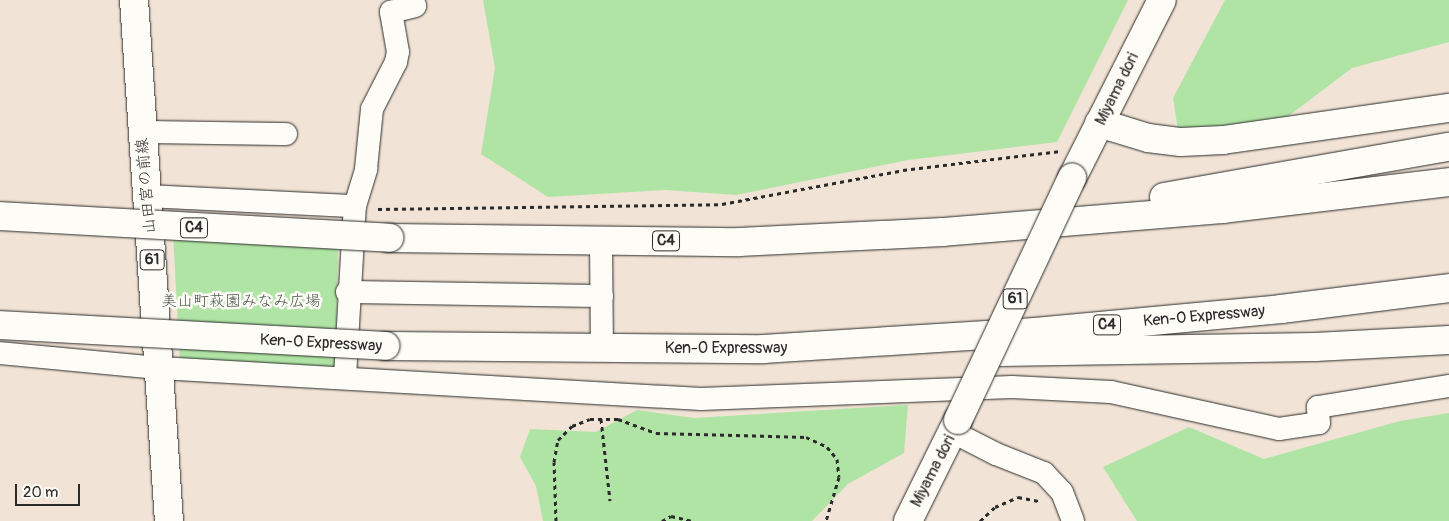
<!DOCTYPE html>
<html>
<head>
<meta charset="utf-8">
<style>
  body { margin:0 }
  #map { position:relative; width:1449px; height:521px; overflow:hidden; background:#f1e3d5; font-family:Pangolin,"Klee One",sans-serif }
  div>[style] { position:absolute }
  .green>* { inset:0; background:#b0e4a5 }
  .path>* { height:3px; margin-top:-1.5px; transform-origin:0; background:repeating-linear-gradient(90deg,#2b2b2b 0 4px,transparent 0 8px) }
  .roads { filter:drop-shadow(0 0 1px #2b2b2b) drop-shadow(0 0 1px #2b2b2b) }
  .minor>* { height:22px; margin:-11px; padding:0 11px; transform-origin:11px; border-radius:11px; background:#fdfcf7 }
  .major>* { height:28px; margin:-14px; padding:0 14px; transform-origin:14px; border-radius:14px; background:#fdfcf7 }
  .highway>* { height:28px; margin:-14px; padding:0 14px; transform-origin:14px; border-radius:14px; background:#fdfcf7 }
  .bridges { filter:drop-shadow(0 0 1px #2b2b2b) drop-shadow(0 0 1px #2b2b2b) }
  .major-bridge>* { height:28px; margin:-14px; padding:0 14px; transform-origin:14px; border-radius:14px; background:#fdfcf7 }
  .highway-bridge>* { height:28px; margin:-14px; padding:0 14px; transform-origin:14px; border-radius:14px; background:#fdfcf7 }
  span { translate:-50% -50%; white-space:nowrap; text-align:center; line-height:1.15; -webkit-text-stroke:5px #fdfcf7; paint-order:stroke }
  .shield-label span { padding:1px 4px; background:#fdfcf7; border:1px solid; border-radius:4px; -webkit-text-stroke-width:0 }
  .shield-label { font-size:15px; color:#2b2b2b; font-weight:700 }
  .street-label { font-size:16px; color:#2b2b2b }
  .park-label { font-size:16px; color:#4c594a }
  .scale { position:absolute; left:15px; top:484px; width:65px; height:22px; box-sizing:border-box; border:2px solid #2b2b2b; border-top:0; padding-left:6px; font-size:15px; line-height:18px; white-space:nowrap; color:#2b2b2b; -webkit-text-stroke:4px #fdfcf7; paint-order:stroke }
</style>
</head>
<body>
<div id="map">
  <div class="green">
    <div style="clip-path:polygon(483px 0,1128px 0,1057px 142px,908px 160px,736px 195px,665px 190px,548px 197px,481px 154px,495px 68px)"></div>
    <div style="clip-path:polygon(1225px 0,1449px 0,1449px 42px,1352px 68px,1266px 133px,1178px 130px,1173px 98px)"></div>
    <div style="clip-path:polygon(173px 233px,338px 244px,336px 368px,180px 363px)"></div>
    <div style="clip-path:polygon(908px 405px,904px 453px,848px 484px,812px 521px,543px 521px,536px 486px,520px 457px,530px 429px,596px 432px,637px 410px,694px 418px)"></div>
    <div style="clip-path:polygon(1449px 413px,1449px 521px,1137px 521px,1103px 467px,1189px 427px,1264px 459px,1400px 421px)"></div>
  </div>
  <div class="path">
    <div style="left:378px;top:209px;width:344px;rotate:-0.8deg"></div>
    <div style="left:722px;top:204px;width:184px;rotate:-10.6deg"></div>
    <div style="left:903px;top:170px;width:157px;rotate:-6.9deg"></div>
    <div style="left:601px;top:419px;width:82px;rotate:83.7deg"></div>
    <div style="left:556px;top:521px;width:59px;rotate:-91.9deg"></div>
    <div style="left:554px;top:462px;width:22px;rotate:-80deg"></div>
    <div style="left:558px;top:440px;width:20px;rotate:-45deg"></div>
    <div style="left:572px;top:426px;width:19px;rotate:-21deg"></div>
    <div style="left:590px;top:419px;width:28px"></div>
    <div style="left:618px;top:419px;width:40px;rotate:20.2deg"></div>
    <div style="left:656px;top:433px;width:150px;rotate:1.5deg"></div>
    <div style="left:806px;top:437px;width:23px;rotate:25deg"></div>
    <div style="left:827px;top:447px;width:16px;rotate:50deg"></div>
    <div style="left:837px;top:459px;width:18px;rotate:84deg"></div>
    <div style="left:839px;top:477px;width:46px;rotate:106.5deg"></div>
    <div style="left:662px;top:521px;width:10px;rotate:-29deg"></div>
    <div style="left:671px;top:516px;width:23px;rotate:13deg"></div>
    <div style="left:980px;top:521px;width:21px;rotate:-43deg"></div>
    <div style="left:995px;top:507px;width:25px;rotate:-23deg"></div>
    <div style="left:1018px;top:497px;width:21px;rotate:11deg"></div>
  </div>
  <div class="roads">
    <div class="minor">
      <div style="left:142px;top:132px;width:144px;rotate:0.8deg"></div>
      <div style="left:147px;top:196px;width:208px;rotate:2.8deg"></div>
      <div style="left:601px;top:241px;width:107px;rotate:89.5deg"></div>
      <div style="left:347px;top:292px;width:255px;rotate:0.9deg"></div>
      <div style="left:0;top:353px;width:161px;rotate:5.4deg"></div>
      <div style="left:160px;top:368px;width:542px;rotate:3.28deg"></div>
      <div style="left:701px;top:399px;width:311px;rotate:-2.2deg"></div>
      <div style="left:1012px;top:387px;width:99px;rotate:2.9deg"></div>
      <div style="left:1111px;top:392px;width:172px;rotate:12.4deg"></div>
      <div style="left:1279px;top:429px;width:40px;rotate:-8.5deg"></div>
      <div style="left:1319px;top:423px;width:16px;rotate:-94deg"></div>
      <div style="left:1318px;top:407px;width:133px;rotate:-9.1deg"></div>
      <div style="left:345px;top:377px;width:171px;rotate:-86.7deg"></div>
      <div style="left:355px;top:206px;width:39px;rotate:-73deg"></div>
      <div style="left:366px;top:169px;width:60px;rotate:-84.3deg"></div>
      <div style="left:372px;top:109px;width:53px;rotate:-62.9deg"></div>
      <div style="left:396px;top:62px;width:10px;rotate:-79deg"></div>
      <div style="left:398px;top:52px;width:41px;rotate:-99.9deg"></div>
      <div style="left:391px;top:12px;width:25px;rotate:-14deg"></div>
      <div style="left:953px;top:432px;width:48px;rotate:27.1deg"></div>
      <div style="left:996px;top:454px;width:52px;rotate:21.6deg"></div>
      <div style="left:1044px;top:473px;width:26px;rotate:47deg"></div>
      <div style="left:1062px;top:492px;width:31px;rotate:69deg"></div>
    </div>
    <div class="major">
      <div style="left:134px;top:0;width:522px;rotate:86.16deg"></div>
      <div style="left:1072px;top:178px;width:199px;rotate:-63.2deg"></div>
      <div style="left:908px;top:521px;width:113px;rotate:-63.7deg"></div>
    </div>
    <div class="highway">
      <div style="left:1099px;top:123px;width:51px;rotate:17deg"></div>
      <div style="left:1148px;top:138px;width:33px;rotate:7deg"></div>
      <div style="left:1181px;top:142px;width:42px;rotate:-2.7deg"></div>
      <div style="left:1223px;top:140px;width:228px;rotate:-8.1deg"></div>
      <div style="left:1164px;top:197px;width:289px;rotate:-10deg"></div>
      <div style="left:389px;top:238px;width:350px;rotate:0.7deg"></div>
      <div style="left:739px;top:242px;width:204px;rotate:-2.8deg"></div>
      <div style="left:943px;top:232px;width:281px;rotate:-4.7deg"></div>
      <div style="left:1223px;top:209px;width:228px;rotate:-6.8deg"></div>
      <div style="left:385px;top:346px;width:378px;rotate:0.5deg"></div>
      <div style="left:763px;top:349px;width:273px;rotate:-3.6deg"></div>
      <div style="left:1035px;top:332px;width:247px;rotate:-5.3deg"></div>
      <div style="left:1281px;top:309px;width:169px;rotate:-7.1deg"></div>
      <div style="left:1000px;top:352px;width:315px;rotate:-0.9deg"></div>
      <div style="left:1315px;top:347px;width:134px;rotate:-3deg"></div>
    </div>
  </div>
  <div class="bridges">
    <div class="major-bridge">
      <div style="left:958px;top:420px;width:268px;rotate:-64.8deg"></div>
    </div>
    <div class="highway-bridge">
      <div style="left:0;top:216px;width:390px;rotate:3.2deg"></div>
      <div style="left:0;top:325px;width:386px;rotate:3.1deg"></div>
    </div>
  </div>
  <div class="shield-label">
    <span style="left:194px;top:228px">C4</span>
    <span style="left:666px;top:241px">C4</span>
    <span style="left:152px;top:260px">61</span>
    <span style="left:1015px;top:299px">61</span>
    <span style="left:1107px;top:325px">C4</span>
  </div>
  <div class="street-label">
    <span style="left:1117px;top:89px;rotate:-64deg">Miyama dori</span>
    <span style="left:146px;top:186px;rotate:-95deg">山田宮の前線</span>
    <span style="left:1204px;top:316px;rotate:-5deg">Ken-O Expressway</span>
    <span style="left:321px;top:343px;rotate:3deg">Ken-O Expressway</span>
    <span style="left:726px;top:348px">Ken-O Expressway</span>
    <span style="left:933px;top:471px;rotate:-63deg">Miyama dori</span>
  </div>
  <div class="park-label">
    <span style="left:241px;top:301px">美山町萩園みなみ広場</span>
  </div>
  <div class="scale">20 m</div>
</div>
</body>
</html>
